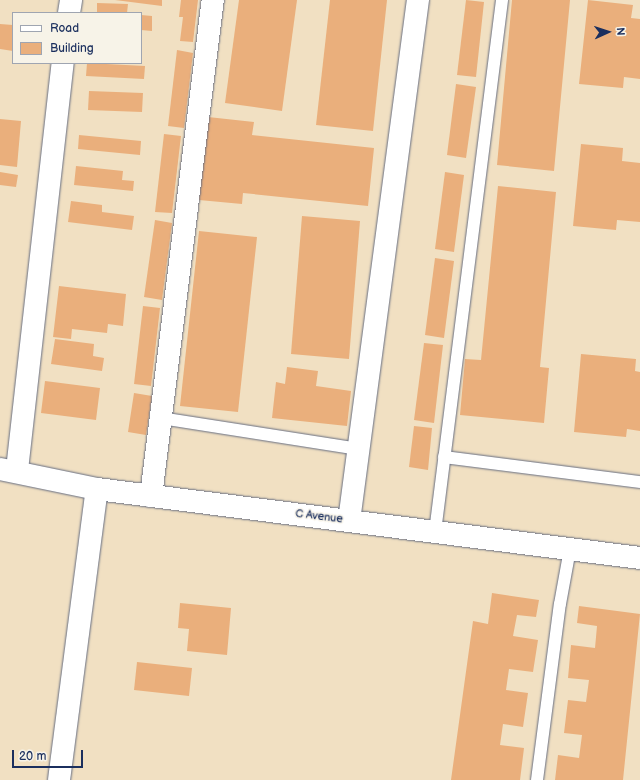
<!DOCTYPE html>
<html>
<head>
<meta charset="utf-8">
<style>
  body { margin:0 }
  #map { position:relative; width:640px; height:780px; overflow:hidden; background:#f1e0c2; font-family:"Balsamiq Sans",sans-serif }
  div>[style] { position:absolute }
  .building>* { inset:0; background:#eaaf7c }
  .roads { filter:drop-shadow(0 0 1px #666d81) drop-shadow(0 0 1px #666d81) }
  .lane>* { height:12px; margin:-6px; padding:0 6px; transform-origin:6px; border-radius:6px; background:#fff }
  .street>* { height:22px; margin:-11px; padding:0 11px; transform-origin:11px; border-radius:11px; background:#fff }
  .secondary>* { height:22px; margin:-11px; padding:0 11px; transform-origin:11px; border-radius:11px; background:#fff }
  span { translate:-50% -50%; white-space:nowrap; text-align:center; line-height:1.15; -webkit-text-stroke:3px #f7f3e8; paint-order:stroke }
  .street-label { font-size:11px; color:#1b2f5e }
  .legend { position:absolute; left:12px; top:12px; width:130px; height:52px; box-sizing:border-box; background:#f7f3e8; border:1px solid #9fa5b1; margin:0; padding:5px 7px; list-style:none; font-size:12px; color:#1b2f5e }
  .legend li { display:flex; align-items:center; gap:8px; height:20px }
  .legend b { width:20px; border:1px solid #9fa5b1 }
  .north { position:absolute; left:588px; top:12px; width:40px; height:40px; -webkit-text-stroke:3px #f7f3e8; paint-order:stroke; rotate:87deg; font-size:11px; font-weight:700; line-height:16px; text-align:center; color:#1b2f5e }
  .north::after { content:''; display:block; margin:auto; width:14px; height:18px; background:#1b2f5e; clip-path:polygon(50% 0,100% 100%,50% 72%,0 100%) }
  .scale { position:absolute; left:12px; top:750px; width:71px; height:18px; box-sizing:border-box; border:2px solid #1b2f5e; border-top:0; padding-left:5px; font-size:12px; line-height:14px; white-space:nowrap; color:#1b2f5e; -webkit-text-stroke:3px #f7f3e8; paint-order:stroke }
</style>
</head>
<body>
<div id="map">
  <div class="building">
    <div style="clip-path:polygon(115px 0,162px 0,162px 6px)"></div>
    <div style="clip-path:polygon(181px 0,198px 0,193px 42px,180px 41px,183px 17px,179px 17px)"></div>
    <div style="clip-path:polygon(239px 0,297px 0,282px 111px,225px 103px)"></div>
    <div style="clip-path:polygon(330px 0,387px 0,373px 131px,316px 125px)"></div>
    <div style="clip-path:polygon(466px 0,484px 2px,476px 77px,457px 75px)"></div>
    <div style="clip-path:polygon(512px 0,570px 0,554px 171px,497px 165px)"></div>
    <div style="clip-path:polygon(588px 0,633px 5px,631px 18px,640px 19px,640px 79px,624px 77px,623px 88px,579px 84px)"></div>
    <div style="clip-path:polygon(97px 3px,128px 4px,127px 13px,97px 12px)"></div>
    <div style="clip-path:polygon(141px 15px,152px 16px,152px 31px,141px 30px)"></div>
    <div style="clip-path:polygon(0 24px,13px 25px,13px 51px,0 49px)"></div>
    <div style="clip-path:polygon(177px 50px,193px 53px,184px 128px,168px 126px)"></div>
    <div style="clip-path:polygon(87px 63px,145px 66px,144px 79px,86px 76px)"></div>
    <div style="clip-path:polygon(456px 84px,476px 87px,466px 158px,447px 155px)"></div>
    <div style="clip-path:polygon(89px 91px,143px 93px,142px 112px,88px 110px)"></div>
    <div style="clip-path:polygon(208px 117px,254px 122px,252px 135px,374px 148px,368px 206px,243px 193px,242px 204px,199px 200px)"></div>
    <div style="clip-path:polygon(0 119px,21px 121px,17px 167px,0 165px)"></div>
    <div style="clip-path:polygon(164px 134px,181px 136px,172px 213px,155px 212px)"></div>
    <div style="clip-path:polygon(79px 135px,141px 141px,140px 155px,78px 149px)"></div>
    <div style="clip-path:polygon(581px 144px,623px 148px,622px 161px,640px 163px,640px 222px,617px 220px,616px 230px,573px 226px)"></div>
    <div style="clip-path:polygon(76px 166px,123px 171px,122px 180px,134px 181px,133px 191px,74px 185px)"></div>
    <div style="clip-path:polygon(0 172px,18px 175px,16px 187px,0 185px)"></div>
    <div style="clip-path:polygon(445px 172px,464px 175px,454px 252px,435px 249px)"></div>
    <div style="clip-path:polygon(498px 186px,556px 192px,540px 367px,549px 368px,544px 423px,460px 415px,465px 359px,481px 360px)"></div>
    <div style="clip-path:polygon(71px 201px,102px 205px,102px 212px,134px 216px,132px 230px,68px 222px)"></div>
    <div style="clip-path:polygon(302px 216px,360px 221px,349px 359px,291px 354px)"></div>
    <div style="clip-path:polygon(155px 220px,172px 223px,162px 300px,144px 297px)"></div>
    <div style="clip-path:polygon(199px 231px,257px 237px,238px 412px,180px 406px)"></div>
    <div style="clip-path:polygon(435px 258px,454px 261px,444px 338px,425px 335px)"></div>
    <div style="clip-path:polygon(59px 286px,126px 294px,123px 326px,108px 324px,107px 333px,72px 329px,71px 339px,53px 337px)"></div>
    <div style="clip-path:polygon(143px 306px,160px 308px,151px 386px,134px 384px)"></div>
    <div style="clip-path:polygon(55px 339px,94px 344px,93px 356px,104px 358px,102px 371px,51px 364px)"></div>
    <div style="clip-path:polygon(424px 343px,443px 345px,434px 423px,414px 420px)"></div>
    <div style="clip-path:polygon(581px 354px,636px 359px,635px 371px,640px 372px,640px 431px,627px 429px,626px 437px,574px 432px)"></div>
    <div style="clip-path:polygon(287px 367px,318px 371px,316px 386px,351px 391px,347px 426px,272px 418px,276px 382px,285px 384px)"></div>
    <div style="clip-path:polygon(45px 381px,100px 388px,96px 420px,41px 413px)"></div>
    <div style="clip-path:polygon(134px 393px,152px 396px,146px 435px,128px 432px)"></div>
    <div style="clip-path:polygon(414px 426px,432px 428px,428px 470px,409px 467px)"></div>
    <div style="clip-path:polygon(492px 593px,539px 600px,536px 617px,517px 615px,513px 636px,538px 640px,533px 672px,509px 669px,506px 690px,528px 693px,523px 727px,503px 724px,500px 745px,524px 748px,520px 780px,451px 780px,473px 621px,488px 624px)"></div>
    <div style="clip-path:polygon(180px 603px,231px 608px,227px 655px,187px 651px,189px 629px,178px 628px)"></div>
    <div style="clip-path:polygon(579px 606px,640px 614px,623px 780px,555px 780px,558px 755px,579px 758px,582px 735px,564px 733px,568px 700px,586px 702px,589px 680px,568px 678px,571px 645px,595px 648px,597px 626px,577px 623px)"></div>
    <div style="clip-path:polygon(137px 662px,192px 668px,189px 696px,134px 690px)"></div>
  </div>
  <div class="roads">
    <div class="lane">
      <div style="left:161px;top:418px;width:199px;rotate:8.9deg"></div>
      <div style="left:444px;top:457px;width:198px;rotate:7.3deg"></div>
      <div style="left:435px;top:532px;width:536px;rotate:-82.82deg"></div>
      <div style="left:537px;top:780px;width:177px;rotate:-82.6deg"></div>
      <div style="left:560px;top:604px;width:56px;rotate:-79.7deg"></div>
    </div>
    <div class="street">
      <div style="left:69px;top:13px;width:13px;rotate:-81deg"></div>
      <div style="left:17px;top:470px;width:410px;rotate:-83.6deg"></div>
      <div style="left:151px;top:496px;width:500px;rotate:-82.9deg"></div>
      <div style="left:349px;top:521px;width:526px;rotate:-82.46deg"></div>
      <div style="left:59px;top:780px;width:293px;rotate:-82.6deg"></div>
    </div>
    <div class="secondary">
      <div style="left:0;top:469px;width:99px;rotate:11.7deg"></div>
      <div style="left:97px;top:489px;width:547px;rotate:7.24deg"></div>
    </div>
  </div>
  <div class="street-label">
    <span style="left:319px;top:517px;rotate:7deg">C Avenue</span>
  </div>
  <ul class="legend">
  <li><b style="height:5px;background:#fff"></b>Road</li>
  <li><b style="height:11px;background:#eaaf7c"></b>Building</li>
  </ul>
  <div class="north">N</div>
  <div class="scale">20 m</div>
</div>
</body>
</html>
